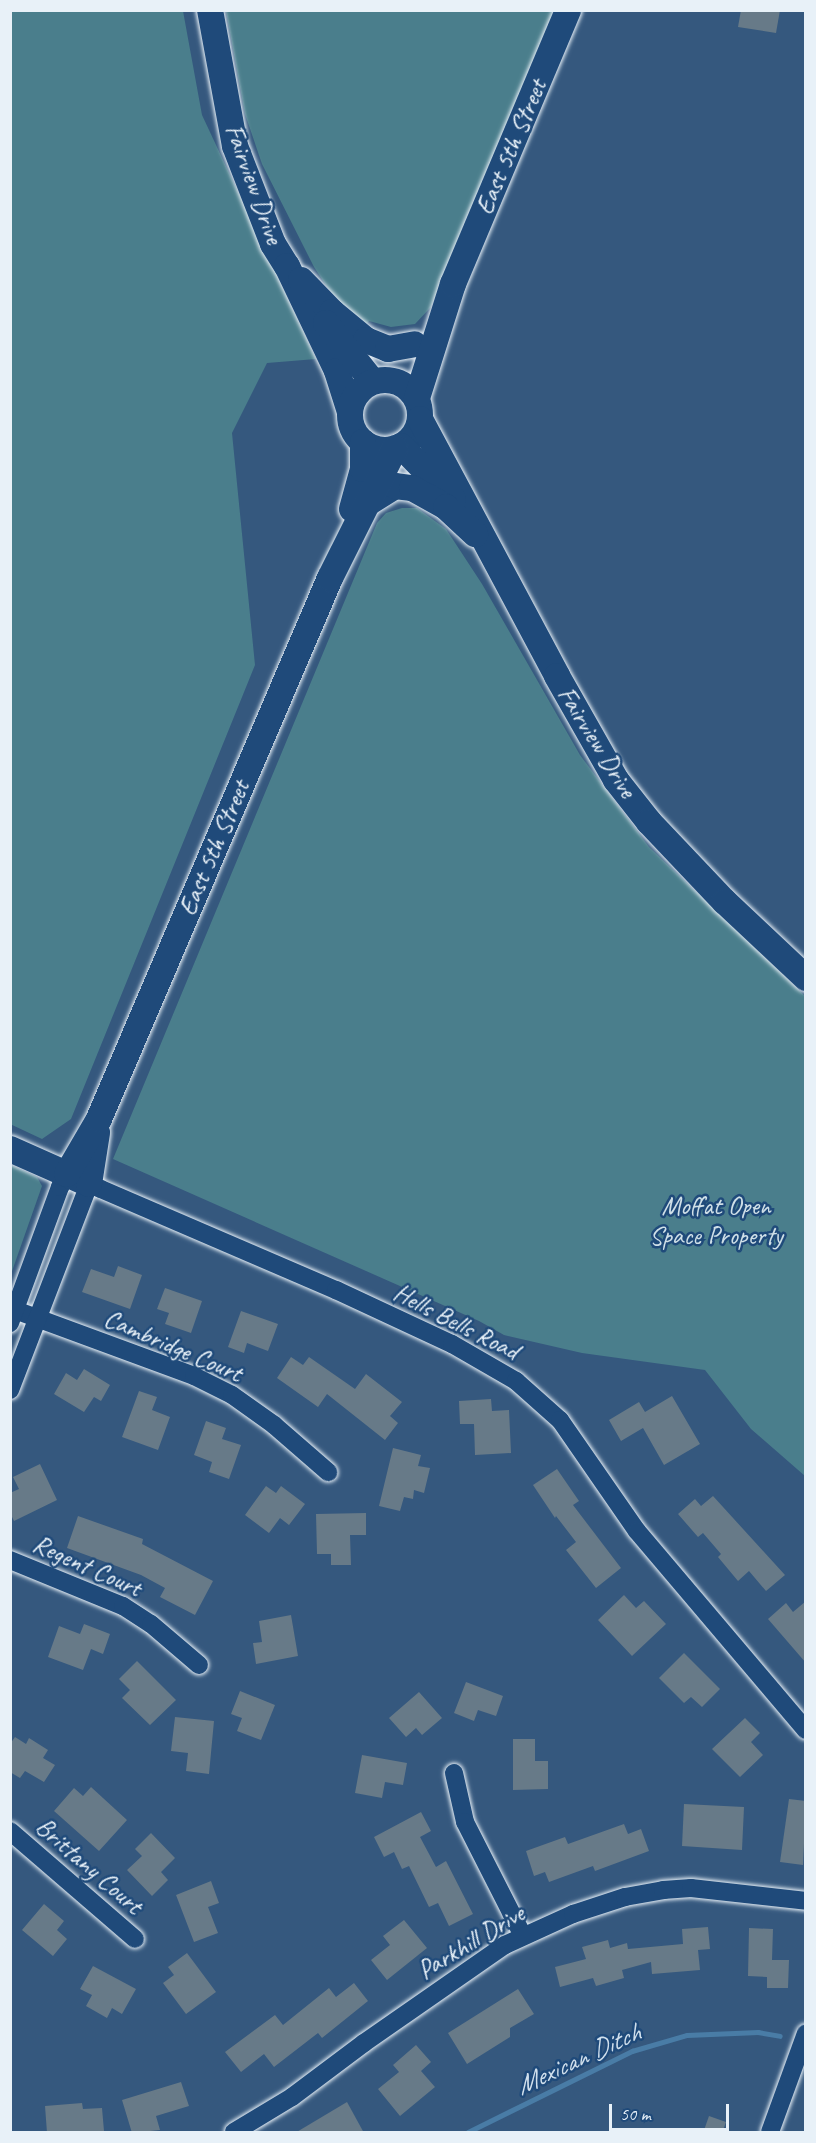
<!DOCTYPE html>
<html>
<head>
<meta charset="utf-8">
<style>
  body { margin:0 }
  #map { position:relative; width:816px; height:2143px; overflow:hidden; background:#35587e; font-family:Caveat,sans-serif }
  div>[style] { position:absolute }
  .green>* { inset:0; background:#4a7e8c }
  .stream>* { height:4.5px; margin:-2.25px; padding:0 2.25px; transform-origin:2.25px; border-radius:2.25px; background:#497ca6 }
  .building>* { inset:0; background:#677a88 }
  .roads { filter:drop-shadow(0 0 2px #e8f1f8) drop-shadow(0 0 2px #e8f1f8) }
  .street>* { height:18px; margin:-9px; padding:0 9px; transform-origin:9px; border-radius:9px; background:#1f4a7a }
  .secondary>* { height:26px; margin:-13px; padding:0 13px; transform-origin:13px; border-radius:13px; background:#1f4a7a }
  .secondary>.ring { margin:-13px; padding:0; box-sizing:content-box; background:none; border:26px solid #1f4a7a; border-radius:50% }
  span { translate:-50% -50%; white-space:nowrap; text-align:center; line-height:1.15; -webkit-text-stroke:5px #1f4a7a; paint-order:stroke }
  .street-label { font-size:26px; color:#e8f1f8 }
  .park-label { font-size:26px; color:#d0e0e8 }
  .water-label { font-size:27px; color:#d0dfec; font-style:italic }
  .frame { position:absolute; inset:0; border:12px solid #e8f1f8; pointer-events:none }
  .scale { position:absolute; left:609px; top:2104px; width:120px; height:27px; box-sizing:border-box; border:3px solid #e8f1f8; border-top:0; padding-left:8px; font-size:18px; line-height:21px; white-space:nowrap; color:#e8f1f8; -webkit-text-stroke:4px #1f4a7a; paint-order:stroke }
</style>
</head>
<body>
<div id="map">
  <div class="green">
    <div style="clip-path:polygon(10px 11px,183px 11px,202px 115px,316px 359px,267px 363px,232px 433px,255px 665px,71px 1119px,42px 1139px,10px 1124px)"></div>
    <div style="clip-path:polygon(226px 11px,556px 11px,431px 307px,415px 324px,391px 327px,369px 321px,363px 329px,337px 302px,314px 267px,262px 164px,245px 114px)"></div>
    <div style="clip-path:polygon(402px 508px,417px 508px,446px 529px,482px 584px,580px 755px,649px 847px,805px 996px,805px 1476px,751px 1429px,705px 1370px,582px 1353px,504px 1335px,479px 1321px,113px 1159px,377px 523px,386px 513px)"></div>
    <div style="clip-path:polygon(11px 1165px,37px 1177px,42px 1186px,11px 1274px)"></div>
  </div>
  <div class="stream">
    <div style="left:468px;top:2132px;width:183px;rotate:-26.3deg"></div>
    <div style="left:632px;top:2051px;width:57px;rotate:-16.2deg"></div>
    <div style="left:687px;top:2035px;width:71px;rotate:-2.4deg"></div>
    <div style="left:758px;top:2032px;width:22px;rotate:10deg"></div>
  </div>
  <div class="building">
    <div style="clip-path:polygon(741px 10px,780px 10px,776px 33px,738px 27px)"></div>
    <div style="clip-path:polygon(118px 1266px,142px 1275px,130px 1309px,82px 1292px,91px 1269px,114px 1277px)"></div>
    <div style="clip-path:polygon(165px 1288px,202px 1301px,191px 1333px,165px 1324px,169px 1313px,157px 1309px)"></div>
    <div style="clip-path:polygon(241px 1311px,278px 1324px,268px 1351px,247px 1343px,244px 1353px,228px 1347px)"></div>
    <div style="clip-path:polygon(291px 1357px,303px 1365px,309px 1357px,355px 1389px,366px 1374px,402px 1402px,390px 1416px,398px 1423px,385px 1440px,327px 1394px,318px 1407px,277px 1378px)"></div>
    <div style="clip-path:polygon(84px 1369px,110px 1385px,101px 1401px,94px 1397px,84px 1412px,54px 1394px,66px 1373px,77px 1380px)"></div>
    <div style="clip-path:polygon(139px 1391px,157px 1397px,152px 1410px,170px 1417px,158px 1450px,122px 1437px)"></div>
    <div style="clip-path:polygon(672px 1396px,700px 1444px,664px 1465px,643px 1428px,621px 1441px,609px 1420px,639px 1402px,645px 1412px)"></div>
    <div style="clip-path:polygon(491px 1399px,492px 1411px,509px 1410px,511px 1453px,475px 1455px,474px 1424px,460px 1424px,459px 1401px)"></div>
    <div style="clip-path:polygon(206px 1421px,226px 1428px,222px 1439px,241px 1445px,229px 1479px,209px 1472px,212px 1462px,194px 1455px)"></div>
    <div style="clip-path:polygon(393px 1448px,421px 1455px,418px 1466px,430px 1468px,424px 1493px,414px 1490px,413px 1499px,404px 1497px,400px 1511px,379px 1506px)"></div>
    <div style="clip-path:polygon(40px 1464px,57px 1500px,14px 1521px,10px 1513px,10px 1493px,19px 1489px,13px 1477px)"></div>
    <div style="clip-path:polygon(557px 1469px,579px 1501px,573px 1505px,621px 1568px,596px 1588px,566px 1550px,576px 1542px,556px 1516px,555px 1518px,533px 1485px)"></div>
    <div style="clip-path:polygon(266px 1486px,276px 1493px,281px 1486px,305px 1504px,289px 1525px,280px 1518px,269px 1533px,245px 1515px)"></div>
    <div style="clip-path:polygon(713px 1496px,785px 1575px,766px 1591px,749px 1571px,738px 1581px,718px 1557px,721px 1554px,703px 1533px,698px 1537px,678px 1514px,695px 1499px,701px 1506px)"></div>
    <div style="clip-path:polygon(366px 1513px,366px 1535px,350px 1535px,351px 1565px,331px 1565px,331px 1554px,317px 1554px,316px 1514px)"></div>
    <div style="clip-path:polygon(78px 1516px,143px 1539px,142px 1544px,213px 1581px,195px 1615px,160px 1597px,165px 1588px,141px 1575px,67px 1548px)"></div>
    <div style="clip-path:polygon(624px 1595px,636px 1608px,644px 1601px,666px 1624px,632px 1656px,598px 1620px)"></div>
    <div style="clip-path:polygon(806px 1601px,806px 1663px,768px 1619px,786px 1603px,793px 1612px)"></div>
    <div style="clip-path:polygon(291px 1615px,298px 1656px,256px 1664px,253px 1643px,262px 1642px,259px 1621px)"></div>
    <div style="clip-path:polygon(84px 1624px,110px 1634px,103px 1654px,91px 1649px,83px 1670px,48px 1657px,59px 1626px,80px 1634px)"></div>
    <div style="clip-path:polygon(684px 1653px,720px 1689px,702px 1707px,691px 1697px,684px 1703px,659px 1678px)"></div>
    <div style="clip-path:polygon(137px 1661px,176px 1700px,150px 1725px,122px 1698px,130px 1690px,119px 1679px)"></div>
    <div style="clip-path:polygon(466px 1682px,503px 1696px,496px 1716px,478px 1710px,474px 1721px,454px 1713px)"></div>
    <div style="clip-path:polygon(240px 1691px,275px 1705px,261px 1740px,237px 1731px,242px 1718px,231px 1714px)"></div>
    <div style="clip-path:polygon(419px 1692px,442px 1718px,422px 1735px,416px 1728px,406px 1737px,389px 1718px)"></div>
    <div style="clip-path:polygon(175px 1717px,214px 1721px,209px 1774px,186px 1771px,188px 1753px,171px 1751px)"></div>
    <div style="clip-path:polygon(745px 1718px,760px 1733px,751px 1742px,763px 1755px,740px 1777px,712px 1749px)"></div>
    <div style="clip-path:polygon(15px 1737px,26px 1744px,29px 1738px,48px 1750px,43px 1758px,55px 1765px,44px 1782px,25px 1771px,20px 1778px,10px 1772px,10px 1744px)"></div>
    <div style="clip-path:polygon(513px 1739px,535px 1739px,535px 1761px,548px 1761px,548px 1789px,513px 1790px)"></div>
    <div style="clip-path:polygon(362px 1755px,407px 1763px,403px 1785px,385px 1782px,382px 1798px,355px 1793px)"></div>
    <div style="clip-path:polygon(91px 1787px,127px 1820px,99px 1851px,54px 1811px,74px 1788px,83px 1796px)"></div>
    <div style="clip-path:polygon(789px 1799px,806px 1801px,803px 1865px,780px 1862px)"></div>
    <div style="clip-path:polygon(684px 1804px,744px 1807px,742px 1850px,682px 1846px)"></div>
    <div style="clip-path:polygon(421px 1812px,431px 1831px,420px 1837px,436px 1867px,446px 1861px,473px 1914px,449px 1926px,438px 1903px,429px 1907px,409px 1866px,402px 1869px,394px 1852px,384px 1857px,374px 1837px)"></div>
    <div style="clip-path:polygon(624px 1824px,628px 1834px,641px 1829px,649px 1851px,595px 1871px,593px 1866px,549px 1882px,545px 1872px,534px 1876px,526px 1851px,565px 1837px,568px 1844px)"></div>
    <div style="clip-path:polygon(151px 1833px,175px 1858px,161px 1872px,168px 1880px,152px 1896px,127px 1870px,142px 1856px,135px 1849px)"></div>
    <div style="clip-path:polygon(211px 1881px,219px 1903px,208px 1907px,218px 1933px,194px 1942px,176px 1895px)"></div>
    <div style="clip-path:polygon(44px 1904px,64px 1921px,57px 1930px,67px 1939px,53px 1956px,22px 1930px)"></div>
    <div style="clip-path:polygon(404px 1920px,427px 1948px,387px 1980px,371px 1960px,390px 1945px,383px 1936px)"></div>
    <div style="clip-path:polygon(708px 1927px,710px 1949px,698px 1950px,700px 1970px,652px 1974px,651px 1962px,622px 1970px,624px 1978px,596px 1986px,593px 1978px,560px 1987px,555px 1967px,586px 1959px,582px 1947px,608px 1940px,610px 1948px,627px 1943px,628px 1949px,683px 1944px,682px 1929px)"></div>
    <div style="clip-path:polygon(749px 1928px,773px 1929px,772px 1960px,789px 1960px,788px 1988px,767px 1988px,767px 1977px,748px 1976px)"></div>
    <div style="clip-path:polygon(187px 1953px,216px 1992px,186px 2014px,163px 1983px,174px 1975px,168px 1967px)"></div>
    <div style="clip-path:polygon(93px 1966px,136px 1989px,122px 2014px,112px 2008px,107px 2018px,86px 2006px,92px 1995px,80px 1989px)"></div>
    <div style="clip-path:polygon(354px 1983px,368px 2001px,322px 2038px,318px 2033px,274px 2067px,264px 2054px,241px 2072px,225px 2052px,275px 2015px,283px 2025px,329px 1988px,336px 1997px)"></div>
    <div style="clip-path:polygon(518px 1989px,534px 2014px,510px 2028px,510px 2037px,467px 2064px,448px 2033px)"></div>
    <div style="clip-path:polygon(416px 2045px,431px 2062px,421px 2071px,435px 2087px,400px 2116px,378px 2089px,399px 2072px,393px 2065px)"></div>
    <div style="clip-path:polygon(181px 2082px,189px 2106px,156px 2116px,160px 2130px,132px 2133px,122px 2100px)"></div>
    <div style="clip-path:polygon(347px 2102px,364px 2133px,295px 2133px)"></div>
    <div style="clip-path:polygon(82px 2103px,83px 2109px,102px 2108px,104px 2131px,47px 2133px,45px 2106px)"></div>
    <div style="clip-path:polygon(709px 2116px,726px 2122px,722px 2133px,703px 2133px)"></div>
  </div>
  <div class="roads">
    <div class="street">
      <div style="left:15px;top:1310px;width:191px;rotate:20.2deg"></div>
      <div style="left:194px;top:1376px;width:42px;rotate:26.6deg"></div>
      <div style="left:232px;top:1395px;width:52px;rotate:35.5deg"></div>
      <div style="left:274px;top:1425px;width:72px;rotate:41deg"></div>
      <div style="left:10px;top:1323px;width:145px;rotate:-69.8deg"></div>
      <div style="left:60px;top:1187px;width:15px;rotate:-62deg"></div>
      <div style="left:10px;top:1390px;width:221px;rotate:-69deg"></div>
      <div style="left:89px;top:1184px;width:13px;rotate:23deg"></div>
      <div style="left:101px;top:1189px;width:256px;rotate:23.3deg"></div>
      <div style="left:336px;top:1290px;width:128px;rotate:25deg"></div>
      <div style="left:452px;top:1344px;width:74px;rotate:30deg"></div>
      <div style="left:516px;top:1381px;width:59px;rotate:41.6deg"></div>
      <div style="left:560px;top:1420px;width:135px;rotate:55.3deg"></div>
      <div style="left:637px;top:1531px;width:261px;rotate:49.7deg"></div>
      <div style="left:10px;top:1560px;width:122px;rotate:22.2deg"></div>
      <div style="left:123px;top:1606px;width:33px;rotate:33deg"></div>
      <div style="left:151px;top:1624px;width:63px;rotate:40.5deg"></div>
      <div style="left:454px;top:1773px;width:50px;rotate:77.3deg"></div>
      <div style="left:465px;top:1822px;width:128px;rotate:63deg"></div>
      <div style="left:10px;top:1831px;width:165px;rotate:40.8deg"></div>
      <div style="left:234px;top:2132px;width:68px;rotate:-31.1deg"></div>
      <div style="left:292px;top:2097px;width:90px;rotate:-36.9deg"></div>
      <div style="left:364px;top:2043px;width:172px;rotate:-34.8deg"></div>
      <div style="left:505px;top:1945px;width:75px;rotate:-24.5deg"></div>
      <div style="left:573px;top:1914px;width:55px;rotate:-18.1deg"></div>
      <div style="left:625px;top:1897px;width:39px;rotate:-10deg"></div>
      <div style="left:663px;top:1890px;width:28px;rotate:-4deg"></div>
      <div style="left:691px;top:1888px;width:116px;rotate:6.4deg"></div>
      <div style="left:770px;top:2132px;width:105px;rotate:-70deg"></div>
    </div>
    <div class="secondary">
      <div style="left:210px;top:10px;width:138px;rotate:79.6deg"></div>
      <div style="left:235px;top:146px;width:105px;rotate:68.8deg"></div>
      <div style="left:273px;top:244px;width:26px;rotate:58deg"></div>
      <div style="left:287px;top:266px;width:116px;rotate:64.5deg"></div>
      <div style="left:337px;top:371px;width:43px;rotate:72.4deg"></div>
      <div style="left:301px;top:280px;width:45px;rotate:45.9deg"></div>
      <div style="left:332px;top:312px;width:44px;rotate:39.5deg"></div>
      <div style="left:366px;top:340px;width:24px;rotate:22deg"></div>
      <div style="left:388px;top:349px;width:27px;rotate:-10deg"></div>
      <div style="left:326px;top:323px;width:75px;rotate:51.5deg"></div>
      <div class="ring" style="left:350px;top:380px;width:44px;height:44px"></div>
      <div style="left:417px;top:398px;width:120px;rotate:-72.5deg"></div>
      <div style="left:453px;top:284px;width:297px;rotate:-67.2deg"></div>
      <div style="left:420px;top:419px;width:291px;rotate:61.9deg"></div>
      <div style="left:557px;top:676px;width:120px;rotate:60.4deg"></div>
      <div style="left:616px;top:780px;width:53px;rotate:51.8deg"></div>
      <div style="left:649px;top:822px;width:110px;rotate:46.5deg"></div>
      <div style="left:725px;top:902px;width:111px;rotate:43.2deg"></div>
      <div style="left:401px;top:446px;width:74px;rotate:45.5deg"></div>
      <div style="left:368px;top:503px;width:32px;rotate:-32deg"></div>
      <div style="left:395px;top:486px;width:17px;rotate:7deg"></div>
      <div style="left:412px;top:488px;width:39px;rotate:29deg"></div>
      <div style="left:446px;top:507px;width:40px;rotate:43deg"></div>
      <div style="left:352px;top:509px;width:41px;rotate:-74.6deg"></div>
      <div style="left:363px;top:469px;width:27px;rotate:-90deg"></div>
      <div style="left:10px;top:1149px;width:86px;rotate:23.9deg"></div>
      <div style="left:89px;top:1184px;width:52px;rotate:-81.1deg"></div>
      <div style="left:67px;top:1174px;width:64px;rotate:-59.8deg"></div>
      <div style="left:99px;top:1119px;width:588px;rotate:-66.88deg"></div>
      <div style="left:330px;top:578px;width:145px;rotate:-63.4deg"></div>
    </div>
  </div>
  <div class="street-label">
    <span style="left:511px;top:147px;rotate:-67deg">East 5th Street</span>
    <span style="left:254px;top:184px;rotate:70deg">Fairview Drive</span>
    <span style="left:597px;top:742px;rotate:58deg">Fairview Drive</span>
    <span style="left:214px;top:848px;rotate:-67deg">East 5th Street</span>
    <span style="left:456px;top:1322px;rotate:27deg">Hells Bells Road</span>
    <span style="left:173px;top:1346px;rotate:23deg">Cambridge Court</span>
    <span style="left:87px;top:1566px;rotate:24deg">Regent Court</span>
    <span style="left:89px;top:1866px;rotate:41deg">Brittany Court</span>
    <span style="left:471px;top:1942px;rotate:-31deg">Parkhill Drive</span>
  </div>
  <div class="park-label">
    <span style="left:716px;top:1221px">Moffat Open<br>Space Property</span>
  </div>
  <div class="water-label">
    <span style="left:578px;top:2059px;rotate:-25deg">Mexican Ditch</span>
  </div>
  <div class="frame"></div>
  <div class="scale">50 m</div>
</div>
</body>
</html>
